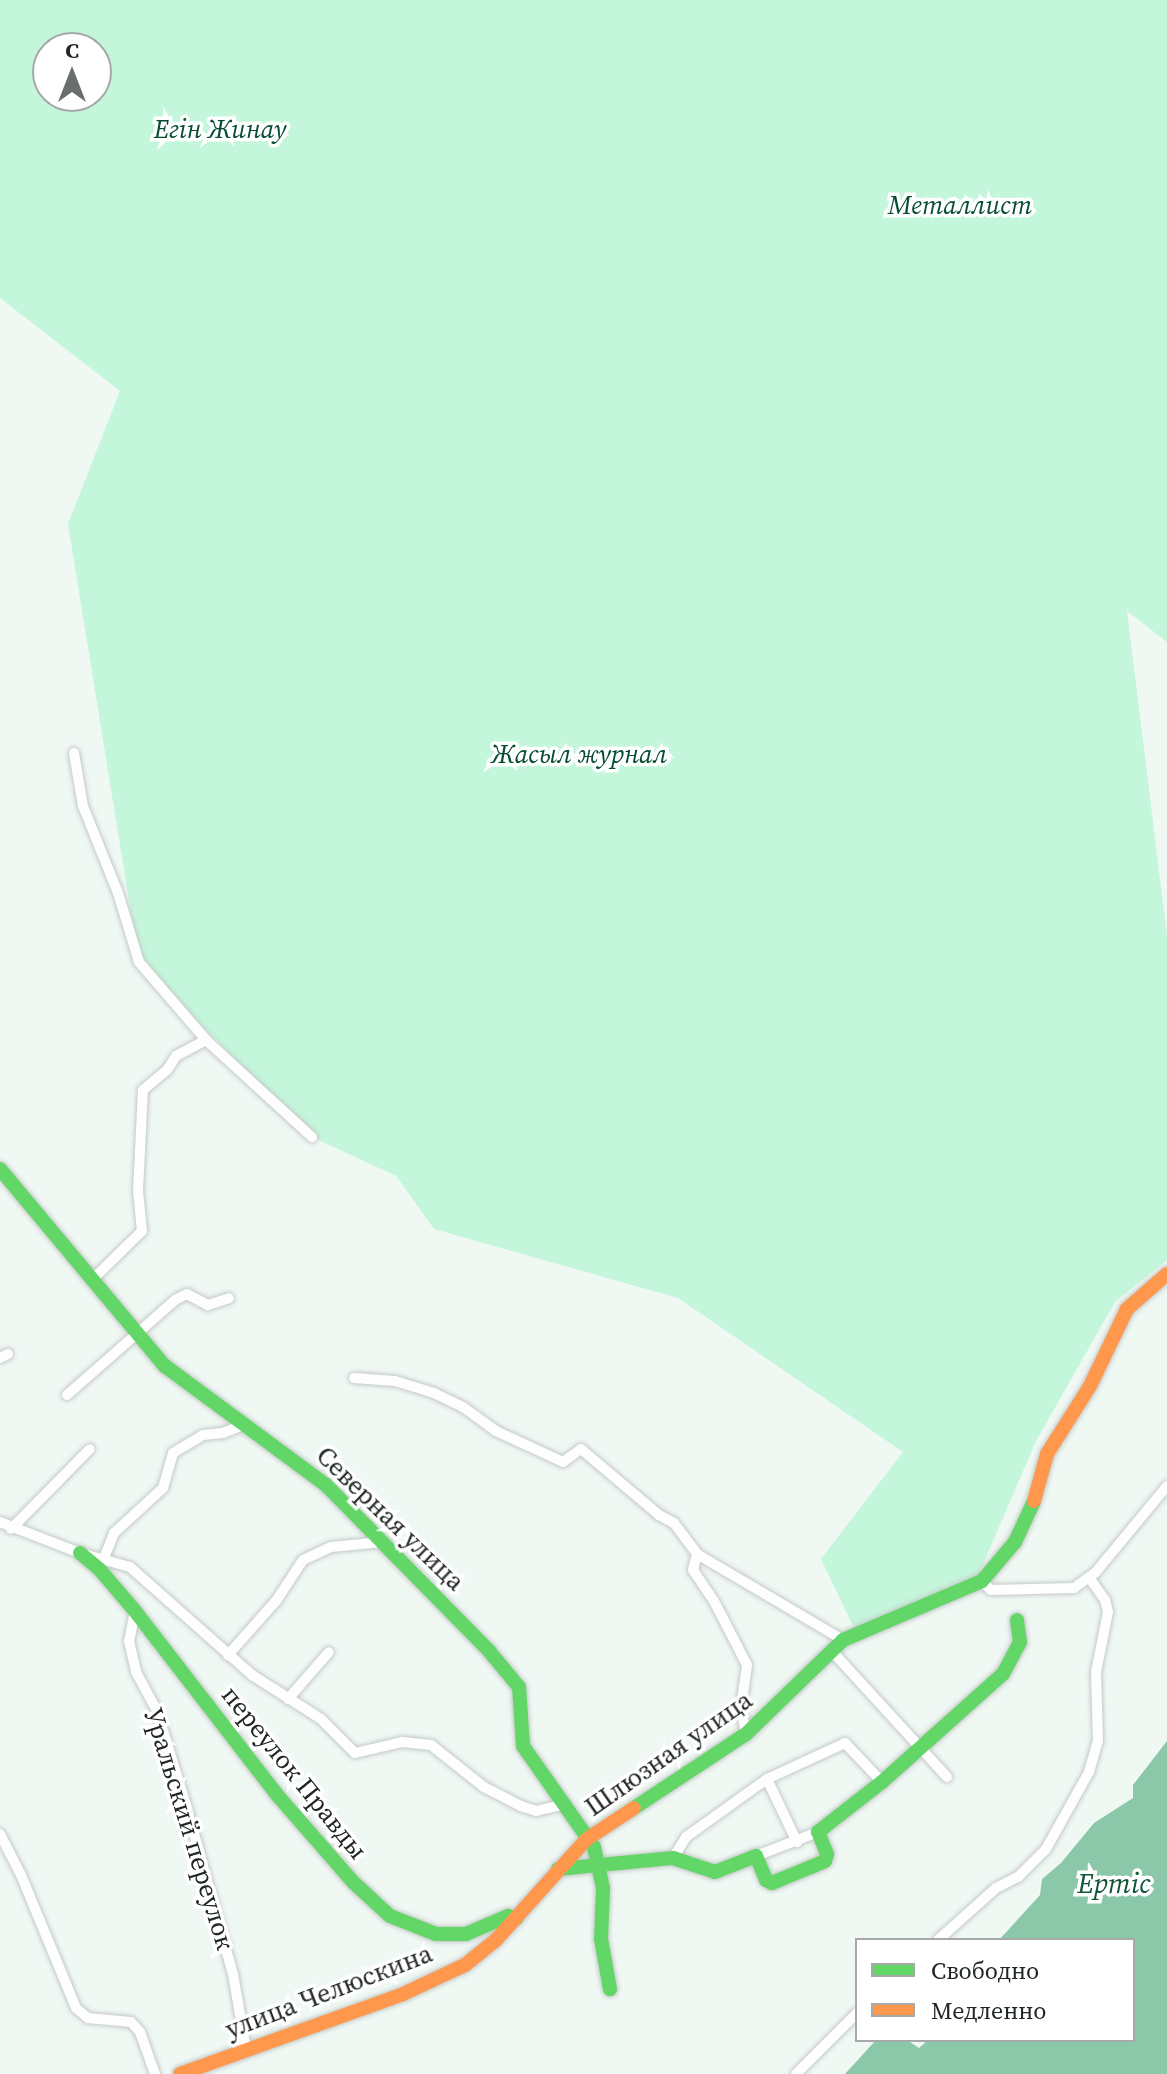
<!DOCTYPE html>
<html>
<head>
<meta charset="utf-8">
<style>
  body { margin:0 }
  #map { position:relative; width:1167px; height:2074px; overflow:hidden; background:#f0f8f4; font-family:"Source Serif 4",serif }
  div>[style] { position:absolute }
  .green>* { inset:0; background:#c4f6db }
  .water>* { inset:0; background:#8ac8a9 }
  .roads { filter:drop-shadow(0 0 2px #c4cac7) drop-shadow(0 0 2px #c4cac7) }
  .street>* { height:10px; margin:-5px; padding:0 5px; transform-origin:5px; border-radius:5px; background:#fdfefd }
  .fast>* { height:14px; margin:-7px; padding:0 7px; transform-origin:7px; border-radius:7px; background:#63d668 }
  .slow>* { height:14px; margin:-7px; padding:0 7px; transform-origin:7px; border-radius:7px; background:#ff974d }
  span { translate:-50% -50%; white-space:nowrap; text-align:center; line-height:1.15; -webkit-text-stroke:7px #fff; paint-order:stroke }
  .park-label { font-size:26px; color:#064d31; font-style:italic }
  .street-label { font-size:26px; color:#212723 }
  .water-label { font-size:28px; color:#115437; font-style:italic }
  .legend { position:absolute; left:855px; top:1938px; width:280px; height:104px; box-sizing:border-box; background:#fff; border:2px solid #a6a9a7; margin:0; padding:10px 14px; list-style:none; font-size:24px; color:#212723 }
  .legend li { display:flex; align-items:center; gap:16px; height:40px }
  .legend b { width:40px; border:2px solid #a6a9a7 }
  .north { position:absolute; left:32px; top:32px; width:80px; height:80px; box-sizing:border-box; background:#fff; border:2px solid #a6a9a7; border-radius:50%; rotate:0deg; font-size:22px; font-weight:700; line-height:32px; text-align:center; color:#212723 }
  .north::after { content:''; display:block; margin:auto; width:28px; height:36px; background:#69706c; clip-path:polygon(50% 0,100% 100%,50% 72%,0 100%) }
</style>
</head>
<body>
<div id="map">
  <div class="green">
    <div style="clip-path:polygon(evenodd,0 0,1167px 0,1167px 642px,1127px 611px,1167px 936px,1167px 1260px,1115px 1302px,1036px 1441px,978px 1576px,854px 1628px,821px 1559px,903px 1452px,678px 1298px,434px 1229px,396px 1176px,312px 1137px,139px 962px,68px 524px,120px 391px,0 298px,0 0,48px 48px,96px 48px,96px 96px,48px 96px,48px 48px)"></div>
  </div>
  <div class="water">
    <div style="clip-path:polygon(1167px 1741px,1167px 2074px,845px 2074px,876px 2040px,907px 2040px,919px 2048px,928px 2040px,1133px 2040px,1133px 1940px,999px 1940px,1040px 1895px,1042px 1879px,1061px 1863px,1094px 1823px,1133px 1798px,1133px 1785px)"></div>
  </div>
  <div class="roads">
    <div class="street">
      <div style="left:74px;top:753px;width:54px;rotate:80.4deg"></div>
      <div style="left:83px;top:806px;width:94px;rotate:68.1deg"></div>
      <div style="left:118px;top:893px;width:72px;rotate:73.1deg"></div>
      <div style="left:139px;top:962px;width:103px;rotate:49.3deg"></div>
      <div style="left:206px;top:1040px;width:144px;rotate:42.5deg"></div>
      <div style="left:94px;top:1278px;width:67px;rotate:-44.4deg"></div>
      <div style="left:142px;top:1231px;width:40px;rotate:-95.7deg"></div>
      <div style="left:138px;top:1191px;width:101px;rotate:-87.2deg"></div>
      <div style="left:143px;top:1090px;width:31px;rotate:-40deg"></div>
      <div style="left:167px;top:1070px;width:17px;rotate:-57deg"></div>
      <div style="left:176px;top:1056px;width:34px;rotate:-28deg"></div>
      <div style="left:0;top:1358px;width:9px;rotate:-27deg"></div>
      <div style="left:354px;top:1378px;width:41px;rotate:4.2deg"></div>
      <div style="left:395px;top:1381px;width:41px;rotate:17.1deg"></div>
      <div style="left:434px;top:1393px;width:32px;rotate:26deg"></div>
      <div style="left:463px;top:1407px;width:41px;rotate:36deg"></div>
      <div style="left:496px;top:1431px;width:74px;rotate:24.8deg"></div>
      <div style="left:563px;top:1462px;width:22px;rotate:-36deg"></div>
      <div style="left:581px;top:1449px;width:102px;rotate:40.2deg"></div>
      <div style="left:659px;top:1515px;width:17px;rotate:28deg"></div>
      <div style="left:674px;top:1523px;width:39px;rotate:53deg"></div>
      <div style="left:697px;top:1554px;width:16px;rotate:104deg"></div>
      <div style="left:693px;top:1570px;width:37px;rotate:56deg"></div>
      <div style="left:714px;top:1601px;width:72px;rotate:62.7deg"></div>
      <div style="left:747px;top:1665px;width:43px;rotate:97.9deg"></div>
      <div style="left:741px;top:1708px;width:26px;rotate:79deg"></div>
      <div style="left:67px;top:1395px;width:144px;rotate:-41.3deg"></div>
      <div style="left:175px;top:1300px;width:13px;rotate:-27deg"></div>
      <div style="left:187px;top:1294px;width:24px;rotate:28deg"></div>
      <div style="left:208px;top:1305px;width:22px;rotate:-18deg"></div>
      <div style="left:0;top:1522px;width:86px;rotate:21.2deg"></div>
      <div style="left:80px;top:1553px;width:52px;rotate:15.6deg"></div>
      <div style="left:130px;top:1567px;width:163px;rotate:41.5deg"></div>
      <div style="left:252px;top:1675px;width:82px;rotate:32.5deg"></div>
      <div style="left:321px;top:1719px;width:48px;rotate:45deg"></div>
      <div style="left:355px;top:1753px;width:48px;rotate:-13.2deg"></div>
      <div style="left:402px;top:1742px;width:29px;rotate:6deg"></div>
      <div style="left:431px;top:1745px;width:68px;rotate:38.4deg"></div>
      <div style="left:484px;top:1787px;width:42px;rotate:27.2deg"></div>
      <div style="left:521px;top:1806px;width:16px;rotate:18deg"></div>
      <div style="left:536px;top:1811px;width:27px;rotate:-13deg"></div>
      <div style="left:11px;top:1529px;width:112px;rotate:-45.4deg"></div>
      <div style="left:697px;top:1554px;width:169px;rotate:30.5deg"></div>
      <div style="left:102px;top:1563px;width:32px;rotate:-68deg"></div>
      <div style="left:114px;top:1533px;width:67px;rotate:-42.6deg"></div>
      <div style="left:163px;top:1488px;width:36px;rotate:-74deg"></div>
      <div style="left:173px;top:1453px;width:35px;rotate:-31deg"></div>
      <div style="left:203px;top:1435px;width:20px;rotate:-6deg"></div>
      <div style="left:223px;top:1433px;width:24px;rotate:-22deg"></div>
      <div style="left:982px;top:1581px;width:13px;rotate:45deg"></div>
      <div style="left:991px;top:1590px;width:83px;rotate:-1.4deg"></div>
      <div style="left:1074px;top:1588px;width:26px;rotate:-36deg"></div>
      <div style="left:1095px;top:1573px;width:113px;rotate:-50.4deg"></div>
      <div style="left:135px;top:1611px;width:31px;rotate:101deg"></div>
      <div style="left:129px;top:1641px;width:32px;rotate:77deg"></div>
      <div style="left:136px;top:1672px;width:44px;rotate:61.7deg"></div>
      <div style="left:157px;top:1711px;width:106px;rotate:72.9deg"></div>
      <div style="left:188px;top:1812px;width:168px;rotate:74.5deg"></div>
      <div style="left:233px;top:1974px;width:76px;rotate:80.2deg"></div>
      <div style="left:831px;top:1650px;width:172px;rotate:47.6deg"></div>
      <div style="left:228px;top:1655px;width:72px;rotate:-48.4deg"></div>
      <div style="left:276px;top:1601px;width:49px;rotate:-56.6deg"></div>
      <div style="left:303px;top:1560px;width:31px;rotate:-25deg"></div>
      <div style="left:331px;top:1547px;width:52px;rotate:-5.5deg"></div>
      <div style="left:288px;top:1699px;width:62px;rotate:-48.9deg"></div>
      <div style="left:767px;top:1779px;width:70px;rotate:64.5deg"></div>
      <div style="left:0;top:1834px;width:46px;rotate:62.9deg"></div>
      <div style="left:21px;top:1875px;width:144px;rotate:67.5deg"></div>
      <div style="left:76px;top:2008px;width:16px;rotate:40deg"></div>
      <div style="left:88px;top:2018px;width:43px;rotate:5.3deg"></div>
      <div style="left:131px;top:2022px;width:13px;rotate:48deg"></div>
      <div style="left:140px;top:2032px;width:45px;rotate:70.3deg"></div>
      <div style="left:756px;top:1856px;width:66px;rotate:-21.2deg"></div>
      <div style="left:673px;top:1858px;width:25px;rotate:-58deg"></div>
      <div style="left:686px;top:1837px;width:100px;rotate:-35.6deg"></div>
      <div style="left:767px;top:1779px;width:86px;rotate:-24.8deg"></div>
      <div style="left:845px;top:1743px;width:54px;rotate:46.5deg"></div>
      <div style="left:938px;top:1940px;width:78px;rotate:-41.9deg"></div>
      <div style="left:996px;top:1888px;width:25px;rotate:-27deg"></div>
      <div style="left:1018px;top:1877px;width:40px;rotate:-45deg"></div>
      <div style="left:1046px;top:1849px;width:88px;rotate:-60.8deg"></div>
      <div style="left:1089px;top:1772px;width:32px;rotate:-74deg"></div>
      <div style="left:1098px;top:1741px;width:69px;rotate:-91.7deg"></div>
      <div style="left:1096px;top:1672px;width:61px;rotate:-78.7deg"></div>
      <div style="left:1108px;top:1612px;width:12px;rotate:-104deg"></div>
      <div style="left:1105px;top:1600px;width:28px;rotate:-125deg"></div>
      <div style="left:796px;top:2074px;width:86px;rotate:-45deg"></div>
    </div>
    <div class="fast">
      <div style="left:0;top:1169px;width:257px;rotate:50.1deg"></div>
      <div style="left:165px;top:1366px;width:200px;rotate:36.5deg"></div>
      <div style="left:326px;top:1485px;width:233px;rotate:45.5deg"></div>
      <div style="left:489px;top:1651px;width:47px;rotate:50.2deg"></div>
      <div style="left:519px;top:1687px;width:59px;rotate:86.1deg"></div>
      <div style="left:523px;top:1746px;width:123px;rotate:54.9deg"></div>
      <div style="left:594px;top:1847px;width:42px;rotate:77.6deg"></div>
      <div style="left:603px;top:1888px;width:51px;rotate:92.2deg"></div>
      <div style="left:601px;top:1939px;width:51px;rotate:79.8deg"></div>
      <div style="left:80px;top:1553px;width:26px;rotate:40deg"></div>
      <div style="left:100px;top:1570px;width:54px;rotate:49.5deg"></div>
      <div style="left:135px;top:1611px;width:234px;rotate:52.3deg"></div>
      <div style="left:278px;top:1796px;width:114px;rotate:48.9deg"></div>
      <div style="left:353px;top:1882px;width:50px;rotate:42.6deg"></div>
      <div style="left:390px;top:1916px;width:49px;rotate:21.4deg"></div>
      <div style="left:436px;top:1934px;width:30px"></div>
      <div style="left:466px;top:1934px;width:46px;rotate:-23.2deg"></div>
      <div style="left:508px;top:1916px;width:9px;rotate:13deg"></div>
      <div style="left:634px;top:1808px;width:134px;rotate:-33.5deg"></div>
      <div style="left:746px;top:1734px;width:135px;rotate:-44.1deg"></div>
      <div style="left:843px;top:1640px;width:151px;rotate:-23deg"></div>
      <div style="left:982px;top:1581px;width:51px;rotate:-49.8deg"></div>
      <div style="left:1015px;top:1542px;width:45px;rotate:-65.1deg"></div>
      <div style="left:558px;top:1869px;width:116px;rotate:-5.5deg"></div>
      <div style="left:673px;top:1858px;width:44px;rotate:18.4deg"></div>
      <div style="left:715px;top:1872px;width:44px;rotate:-21.3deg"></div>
      <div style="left:756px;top:1856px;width:26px;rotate:67deg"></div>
      <div style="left:766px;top:1880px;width:7px;rotate:27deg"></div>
      <div style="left:772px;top:1883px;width:57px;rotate:-22.5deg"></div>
      <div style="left:825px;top:1861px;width:7px;rotate:-74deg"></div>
      <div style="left:827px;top:1854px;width:24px;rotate:-112deg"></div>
      <div style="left:818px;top:1832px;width:81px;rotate:-38deg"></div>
      <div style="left:882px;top:1782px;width:162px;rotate:-41.8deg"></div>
      <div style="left:1003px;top:1674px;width:36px;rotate:-62deg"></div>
      <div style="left:1020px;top:1642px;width:22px;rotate:-98deg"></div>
    </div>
    <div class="slow">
      <div style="left:1034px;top:1501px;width:49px;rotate:-74.5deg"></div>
      <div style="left:1047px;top:1454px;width:80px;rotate:-57.7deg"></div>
      <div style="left:1090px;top:1386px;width:85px;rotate:-64.3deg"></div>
      <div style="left:1127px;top:1309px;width:53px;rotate:-41.2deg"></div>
      <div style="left:180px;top:2074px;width:237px;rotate:-19.7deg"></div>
      <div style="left:403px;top:1994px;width:68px;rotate:-25.1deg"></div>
      <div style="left:465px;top:1965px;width:38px;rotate:-39deg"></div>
      <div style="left:495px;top:1941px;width:137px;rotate:-48deg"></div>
      <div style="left:587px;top:1839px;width:56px;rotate:-33.4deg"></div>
    </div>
  </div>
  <div class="park-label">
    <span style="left:220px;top:130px">Егін Жинау</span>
    <span style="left:960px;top:206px">Металлист</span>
    <span style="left:579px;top:755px">Жасыл журнал</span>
  </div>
  <div class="street-label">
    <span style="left:390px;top:1519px;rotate:44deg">Северная улица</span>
    <span style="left:669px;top:1754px;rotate:-35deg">Шлюзная улица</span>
    <span style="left:294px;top:1773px;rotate:51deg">переулок Правды</span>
    <span style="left:189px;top:1829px;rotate:73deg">Уральский переулок</span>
    <span style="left:329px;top:1992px;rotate:-21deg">улица Челюскина</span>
  </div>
  <div class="water-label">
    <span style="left:1114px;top:1883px">Ертіс</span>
  </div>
  <ul class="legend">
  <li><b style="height:10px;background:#63d668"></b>Свободно</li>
  <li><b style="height:10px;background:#ff974d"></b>Медленно</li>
  </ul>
  <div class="north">С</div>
</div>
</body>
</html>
